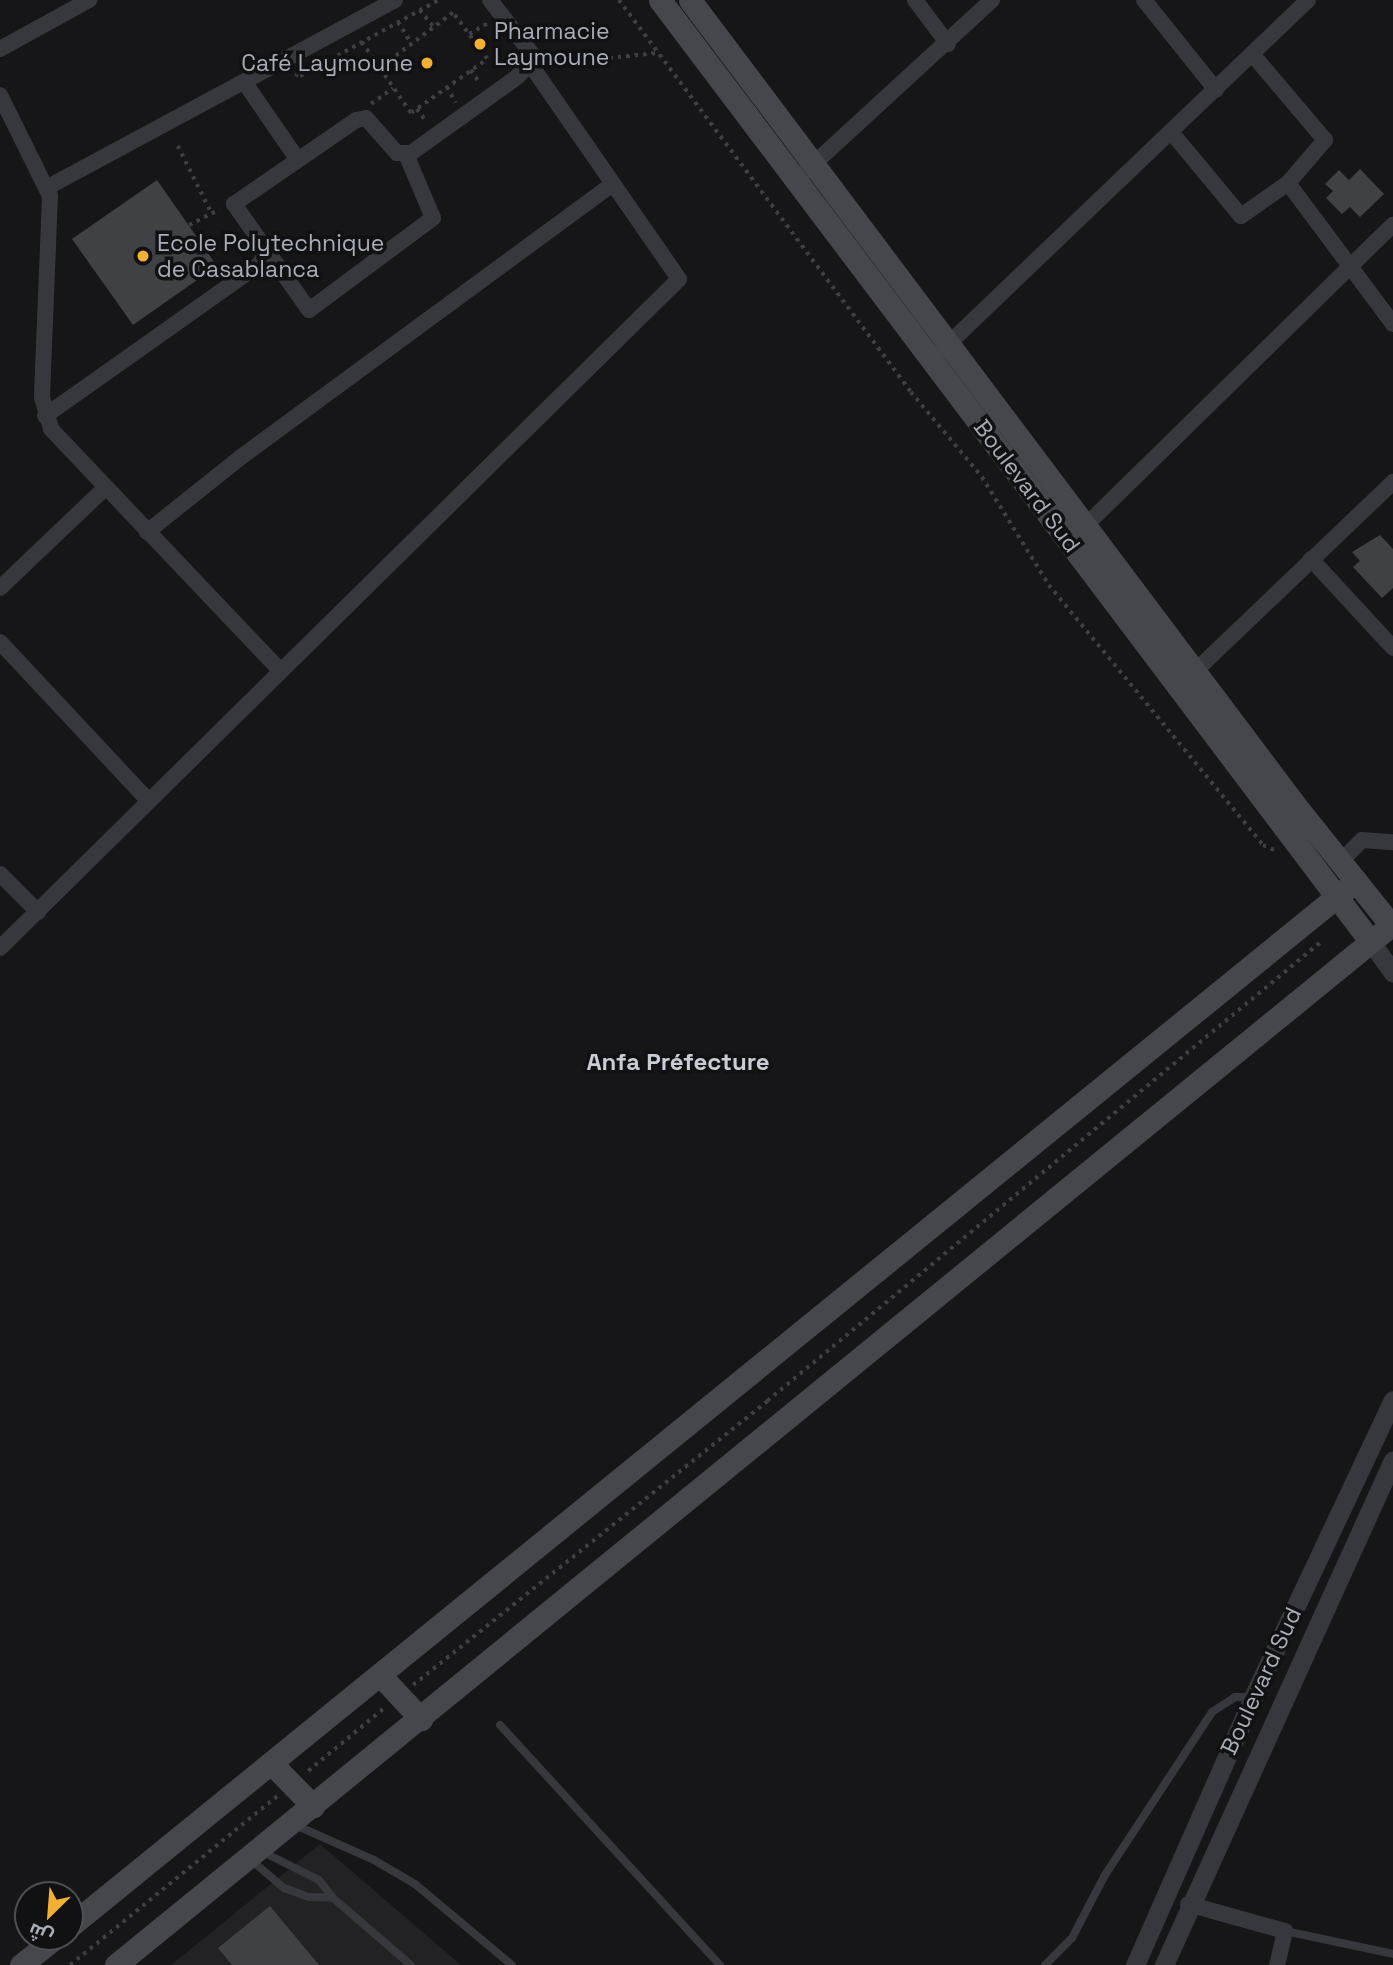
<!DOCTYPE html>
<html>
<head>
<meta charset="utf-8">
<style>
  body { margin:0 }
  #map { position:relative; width:1393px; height:1965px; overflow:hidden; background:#161618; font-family:"Space Grotesk",Cairo,sans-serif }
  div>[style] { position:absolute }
  .built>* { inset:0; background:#222225 }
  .building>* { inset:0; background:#404145 }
  .path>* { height:3.5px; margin-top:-1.75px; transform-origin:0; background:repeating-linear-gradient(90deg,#3d3f44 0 3.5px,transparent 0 8.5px) }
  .service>* { height:8px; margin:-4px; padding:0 4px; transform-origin:4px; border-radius:4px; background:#37383d }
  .minor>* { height:16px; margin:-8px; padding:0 8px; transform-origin:8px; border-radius:8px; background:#37383d }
  .tertiary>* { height:19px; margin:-9.5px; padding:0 9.5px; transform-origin:9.5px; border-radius:9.5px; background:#37383d }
  .secondary>* { height:23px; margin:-11.5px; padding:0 11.5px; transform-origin:11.5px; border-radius:11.5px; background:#45474d }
  .dots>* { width:19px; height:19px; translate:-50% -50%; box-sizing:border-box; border:4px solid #111113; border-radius:50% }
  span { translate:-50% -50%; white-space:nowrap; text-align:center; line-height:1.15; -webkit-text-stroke:7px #111113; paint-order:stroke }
  .poi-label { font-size:23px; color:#a8adb8 }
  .left { translate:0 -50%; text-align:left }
  .right { translate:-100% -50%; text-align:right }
  .street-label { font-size:23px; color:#a8adb8 }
  .neighbourhood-label { font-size:24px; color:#c9ccd4; font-weight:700 }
  .north { position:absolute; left:14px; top:1881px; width:70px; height:70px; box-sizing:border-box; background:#111113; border:2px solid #4d4f55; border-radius:50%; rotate:205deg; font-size:19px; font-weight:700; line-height:28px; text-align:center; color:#a8adb8 }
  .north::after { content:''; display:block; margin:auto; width:24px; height:32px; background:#f2b134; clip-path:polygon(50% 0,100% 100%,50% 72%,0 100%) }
</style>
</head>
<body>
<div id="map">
  <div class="built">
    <div style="clip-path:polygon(320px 1844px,461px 1965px,171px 1965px)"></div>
  </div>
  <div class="building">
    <div style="clip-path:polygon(1360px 169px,1384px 194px,1360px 217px,1350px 207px,1342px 214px,1326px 198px,1333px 191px,1325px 184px,1339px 170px,1349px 180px)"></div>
    <div style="clip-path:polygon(157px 180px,217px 266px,133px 325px,72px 239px)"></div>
    <div style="clip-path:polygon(1380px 535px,1393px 549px,1393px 588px,1382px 598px,1353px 567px,1360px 561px,1352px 552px)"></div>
    <div style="clip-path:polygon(270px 1906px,319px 1965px,232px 1965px,218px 1948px)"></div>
  </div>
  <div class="path">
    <div style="left:619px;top:0;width:489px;rotate:53.3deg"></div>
    <div style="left:911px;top:392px;width:111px;rotate:50.1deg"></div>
    <div style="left:982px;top:477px;width:127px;rotate:58.2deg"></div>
    <div style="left:1049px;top:585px;width:337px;rotate:50.5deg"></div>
    <div style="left:1263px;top:845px;width:12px;rotate:24deg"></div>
    <div style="left:420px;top:10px;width:22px;rotate:51deg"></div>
    <div style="left:398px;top:22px;width:26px;rotate:58deg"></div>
    <div style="left:469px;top:34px;width:22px;rotate:-30deg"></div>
    <div style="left:362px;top:42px;width:32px;rotate:55deg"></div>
    <div style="left:380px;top:68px;width:55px;rotate:55.4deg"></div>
    <div style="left:411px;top:113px;width:93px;rotate:-35.4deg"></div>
    <div style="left:487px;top:59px;width:57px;rotate:-126.5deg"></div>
    <div style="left:453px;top:13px;width:91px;rotate:143deg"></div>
    <div style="left:550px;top:64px;width:108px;rotate:-5.9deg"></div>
    <div style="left:471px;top:70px;width:14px;rotate:56deg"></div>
    <div style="left:295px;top:74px;width:5px;rotate:22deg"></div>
    <div style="left:300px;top:76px;width:158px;rotate:-28.7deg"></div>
    <div style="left:447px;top:87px;width:18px;rotate:61deg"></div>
    <div style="left:371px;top:104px;width:27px;rotate:-36deg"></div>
    <div style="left:417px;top:109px;width:15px;rotate:53deg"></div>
    <div style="left:178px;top:146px;width:76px;rotate:63.4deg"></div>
    <div style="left:189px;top:225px;width:34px;rotate:-27deg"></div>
    <div style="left:413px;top:1685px;width:454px;rotate:-38.7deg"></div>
    <div style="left:767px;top:1401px;width:722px;rotate:-39.66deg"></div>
    <div style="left:308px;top:1771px;width:97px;rotate:-39.6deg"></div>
    <div style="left:70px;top:1965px;width:267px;rotate:-39.2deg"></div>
  </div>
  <div class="service">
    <div style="left:500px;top:1725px;width:326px;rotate:47.5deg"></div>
    <div style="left:293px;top:1824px;width:89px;rotate:24deg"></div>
    <div style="left:374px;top:1860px;width:48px;rotate:30.3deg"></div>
    <div style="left:415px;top:1884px;width:126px;rotate:39.9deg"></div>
    <div style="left:259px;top:1850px;width:67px;rotate:26.6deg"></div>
    <div style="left:319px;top:1880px;width:23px;rotate:52deg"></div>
    <div style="left:333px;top:1898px;width:103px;rotate:40.7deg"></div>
    <div style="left:250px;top:1859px;width:45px;rotate:40.5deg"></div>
    <div style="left:284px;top:1888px;width:27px;rotate:20deg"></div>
    <div style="left:309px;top:1897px;width:24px;rotate:2deg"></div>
    <div style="left:1285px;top:1931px;width:110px;rotate:12deg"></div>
    <div style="left:1045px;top:1965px;width:38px;rotate:-45deg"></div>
    <div style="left:1072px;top:1938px;width:71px;rotate:-62.4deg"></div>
    <div style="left:1105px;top:1875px;width:195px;rotate:-56.7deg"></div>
    <div style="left:1212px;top:1712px;width:27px;rotate:-33deg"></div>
    <div style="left:1235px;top:1697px;width:18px"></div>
  </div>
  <div class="minor">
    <div style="left:915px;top:0;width:55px;rotate:53.1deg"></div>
    <div style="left:1144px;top:0;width:115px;rotate:51.3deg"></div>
    <div style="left:0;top:49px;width:102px;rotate:-28.8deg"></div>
    <div style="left:245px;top:83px;width:93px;rotate:55.5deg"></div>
    <div style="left:0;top:95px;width:113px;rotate:63.7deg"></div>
    <div style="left:50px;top:196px;width:201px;rotate:92.3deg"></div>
    <div style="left:42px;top:397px;width:33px;rotate:74deg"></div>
    <div style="left:51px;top:429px;width:331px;rotate:46.5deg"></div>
    <div style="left:1172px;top:133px;width:108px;rotate:50.3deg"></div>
    <div style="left:1241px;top:216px;width:57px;rotate:-35.1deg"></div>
    <div style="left:1288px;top:183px;width:57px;rotate:-49.3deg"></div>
    <div style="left:1325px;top:140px;width:113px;rotate:-130.3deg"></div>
    <div style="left:406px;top:154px;width:69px;rotate:67.1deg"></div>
    <div style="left:433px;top:218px;width:154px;rotate:143.4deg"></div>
    <div style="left:309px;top:310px;width:130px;rotate:-125.3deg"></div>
    <div style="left:234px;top:204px;width:148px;rotate:-34.5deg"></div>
    <div style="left:356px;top:120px;width:10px;rotate:-11deg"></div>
    <div style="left:366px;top:118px;width:47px;rotate:48.5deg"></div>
    <div style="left:397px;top:153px;width:14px"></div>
    <div style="left:411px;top:153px;width:130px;rotate:-35.6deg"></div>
    <div style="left:517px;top:77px;width:18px;rotate:-45deg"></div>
    <div style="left:530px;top:64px;width:10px;rotate:-79deg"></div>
    <div style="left:532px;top:54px;width:68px;rotate:-127.9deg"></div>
    <div style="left:806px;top:171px;width:253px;rotate:-42.6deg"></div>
    <div style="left:1288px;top:183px;width:176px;rotate:53.3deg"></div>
    <div style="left:48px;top:187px;width:394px;rotate:-28.3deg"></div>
    <div style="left:941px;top:351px;width:508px;rotate:-43.72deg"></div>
    <div style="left:45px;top:416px;width:263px;rotate:-35.3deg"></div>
    <div style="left:260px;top:264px;width:13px;rotate:-63deg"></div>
    <div style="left:147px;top:532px;width:120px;rotate:-38.6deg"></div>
    <div style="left:241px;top:457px;width:461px;rotate:-36.3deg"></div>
    <div style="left:1079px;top:532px;width:439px;rotate:-44.4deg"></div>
    <div style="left:1311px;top:559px;width:121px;rotate:47.3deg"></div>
    <div style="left:0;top:588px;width:145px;rotate:-43.6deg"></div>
    <div style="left:0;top:642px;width:216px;rotate:46.9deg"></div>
    <div style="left:1188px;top:678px;width:284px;rotate:-43.7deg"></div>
    <div style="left:1340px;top:862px;width:31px;rotate:-45deg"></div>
    <div style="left:1362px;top:840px;width:31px;rotate:4deg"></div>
    <div style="left:0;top:874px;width:54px;rotate:45deg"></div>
    <div style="left:0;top:948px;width:953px;rotate:-44.57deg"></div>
    <div style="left:679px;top:279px;width:262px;rotate:-124.7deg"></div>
    <div style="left:1188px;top:1904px;width:101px;rotate:15.6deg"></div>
    <div style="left:1285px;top:1931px;width:35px;rotate:103deg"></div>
  </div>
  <div class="tertiary">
    <div style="left:1370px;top:941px;width:39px;rotate:54deg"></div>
    <div style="left:1135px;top:1965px;width:293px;rotate:-66.2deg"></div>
    <div style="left:1253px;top:1697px;width:328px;rotate:-64.8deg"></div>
    <div style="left:1164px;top:1965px;width:554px;rotate:-65.61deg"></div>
  </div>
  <div class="secondary">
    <div style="left:660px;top:0;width:1179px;rotate:52.96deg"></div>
    <div style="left:381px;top:1676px;width:59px;rotate:47.1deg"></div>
    <div style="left:272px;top:1764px;width:59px;rotate:45.7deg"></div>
    <div style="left:70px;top:1926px;width:1657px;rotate:-39.1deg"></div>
    <div style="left:21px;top:1965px;width:45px;rotate:-38.7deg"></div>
    <div style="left:116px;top:1965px;width:1645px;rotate:-39.2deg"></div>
    <div style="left:1391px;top:925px;width:154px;rotate:-128.7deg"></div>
    <div style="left:1295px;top:805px;width:1007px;rotate:-126.93deg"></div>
  </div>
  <div class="dots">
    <div style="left:480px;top:44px;background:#f2b134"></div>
    <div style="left:427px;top:63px;background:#f2b134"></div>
    <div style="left:143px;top:256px;background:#f2b134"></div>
  </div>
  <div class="poi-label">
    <span class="left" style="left:494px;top:44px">Pharmacie<br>Laymoune</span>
    <span class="right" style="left:413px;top:63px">Café Laymoune</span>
    <span class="left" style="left:157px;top:256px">Ecole Polytechnique<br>de Casablanca</span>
  </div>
  <div class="street-label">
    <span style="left:1027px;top:486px;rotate:53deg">Boulevard Sud</span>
    <span style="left:1261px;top:1681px;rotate:-65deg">Boulevard Sud</span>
  </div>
  <div class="neighbourhood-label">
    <span style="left:678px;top:1062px">Anfa Préfecture</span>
  </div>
  <div class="north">ش</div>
</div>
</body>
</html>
